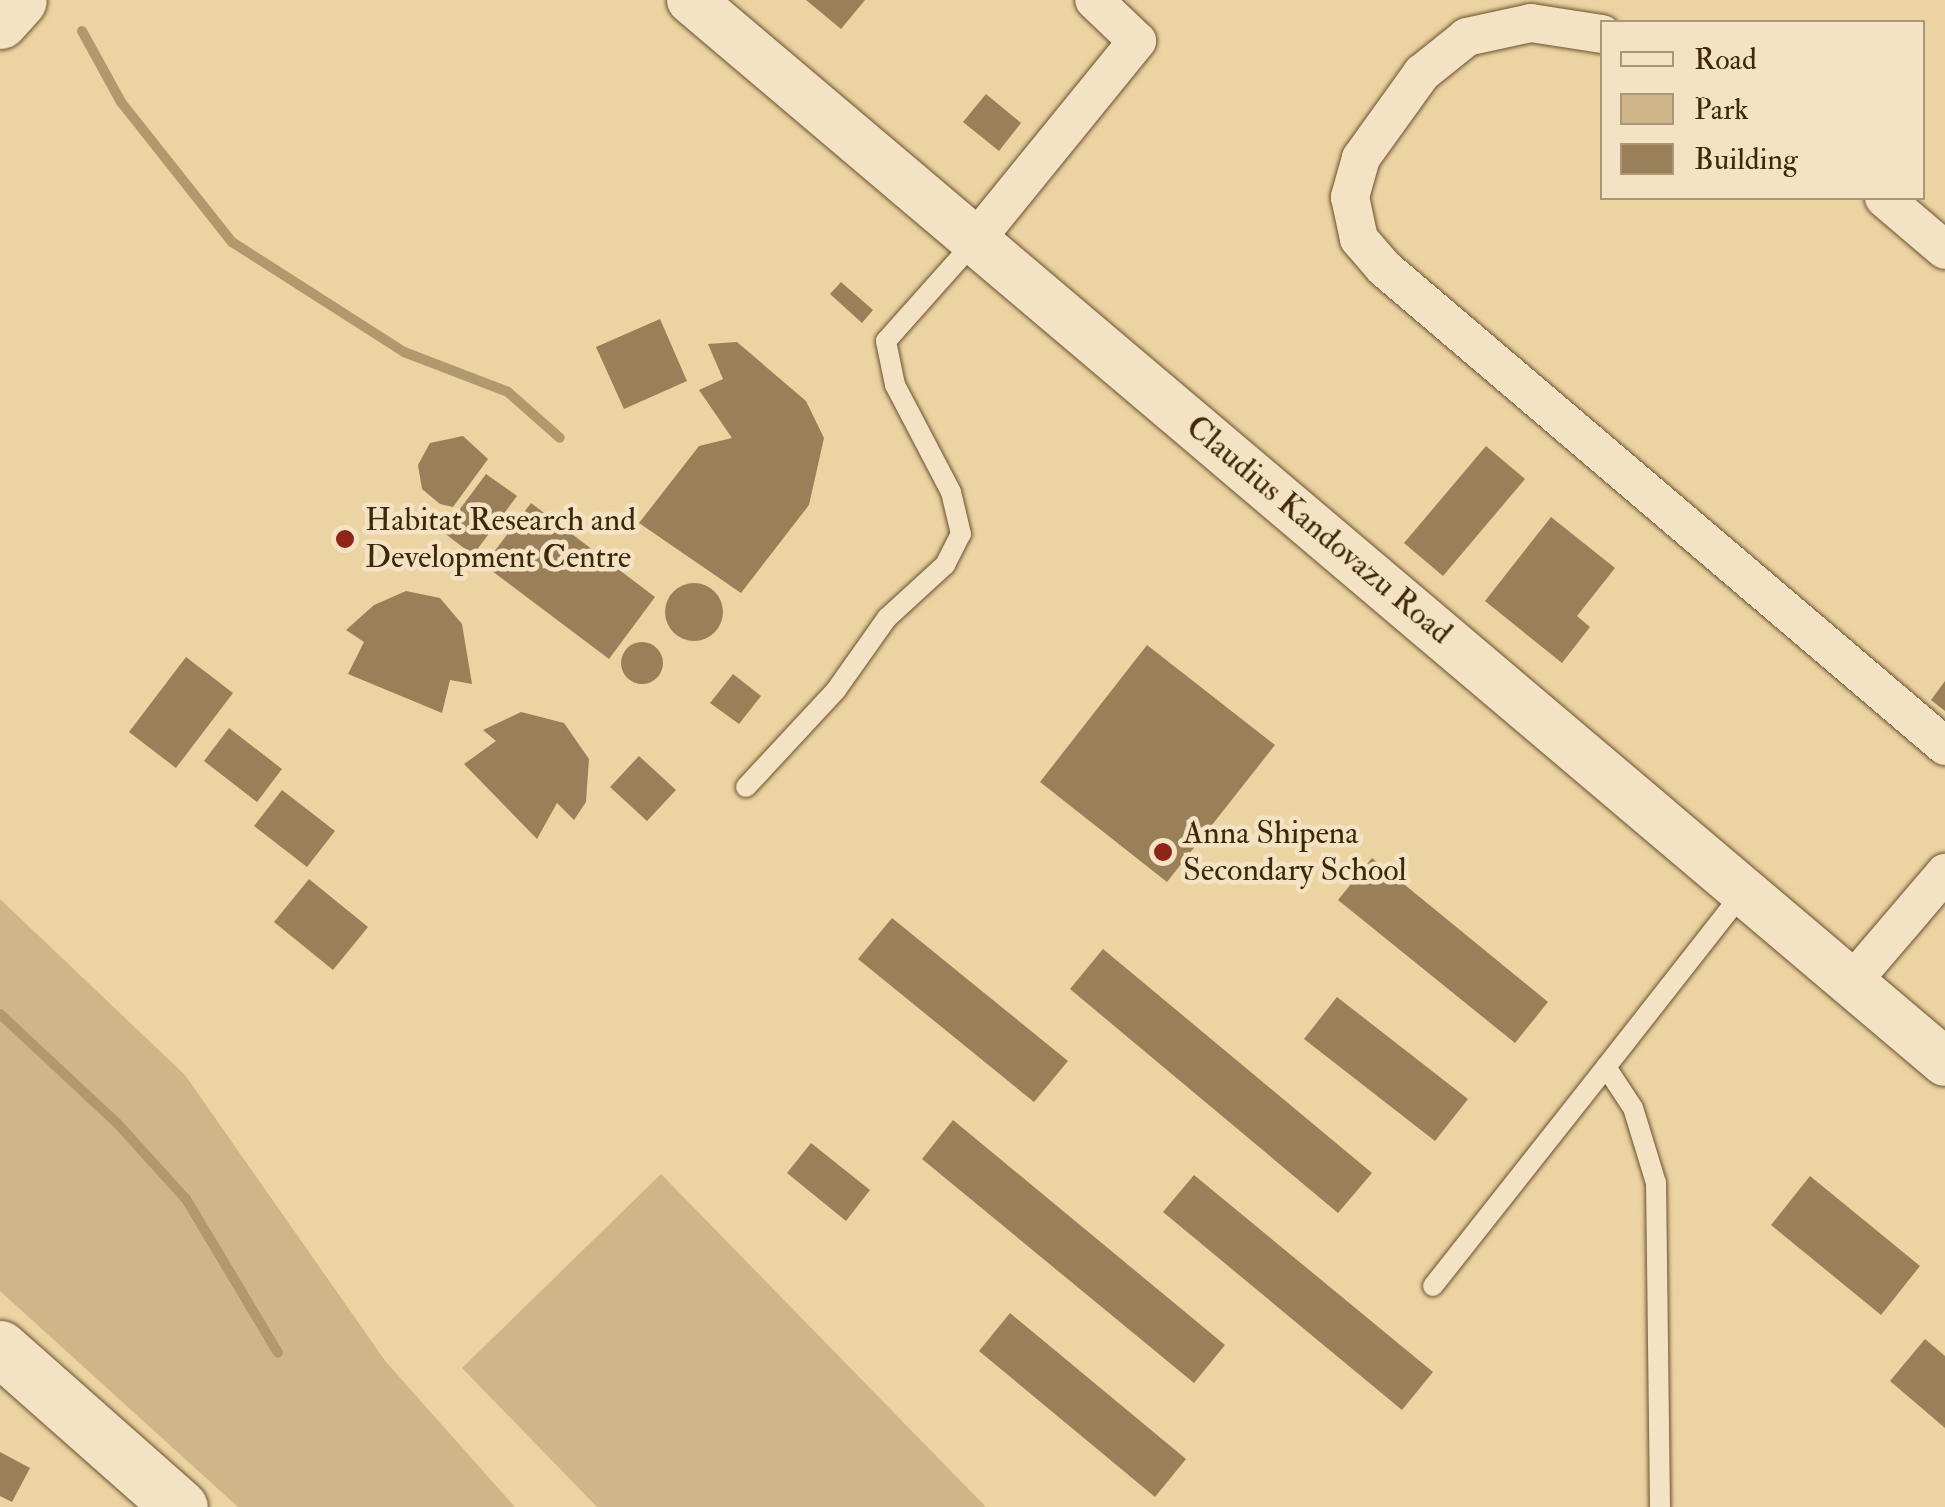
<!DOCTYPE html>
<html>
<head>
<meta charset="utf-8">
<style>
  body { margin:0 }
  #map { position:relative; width:1945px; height:1507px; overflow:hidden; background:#ecd3a2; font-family:"IM FELL Double Pica",serif }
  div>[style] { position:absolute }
  .green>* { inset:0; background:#cfb688 }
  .stream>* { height:10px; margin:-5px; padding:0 5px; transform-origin:5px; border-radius:5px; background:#b1996e }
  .building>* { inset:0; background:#998058 }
  .round { border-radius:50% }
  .roads { filter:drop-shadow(0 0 2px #6a522e) drop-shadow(0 0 2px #6a522e) }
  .service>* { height:20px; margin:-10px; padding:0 10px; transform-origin:10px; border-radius:10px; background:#f3e2c3 }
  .minor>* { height:38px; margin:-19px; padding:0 19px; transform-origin:19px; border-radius:19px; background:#f3e2c3 }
  .tertiary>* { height:48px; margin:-24px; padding:0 24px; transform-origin:24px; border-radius:24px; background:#f3e2c3 }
  .secondary>* { height:55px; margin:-27.5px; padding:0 27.5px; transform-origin:27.5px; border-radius:27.5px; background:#f3e2c3 }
  .dots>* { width:28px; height:28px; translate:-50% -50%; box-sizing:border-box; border:5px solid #f3e2c3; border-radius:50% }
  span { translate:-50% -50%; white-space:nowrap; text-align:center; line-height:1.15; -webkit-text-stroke:9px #f3e2c3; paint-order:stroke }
  .poi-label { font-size:32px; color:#3f2708 }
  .left { translate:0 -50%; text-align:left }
  .street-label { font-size:32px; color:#3f2708 }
  .legend { position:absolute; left:1600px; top:20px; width:325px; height:180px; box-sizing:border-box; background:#f3e2c3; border:2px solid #ab9778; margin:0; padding:12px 18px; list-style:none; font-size:30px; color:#3f2708 }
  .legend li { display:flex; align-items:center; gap:20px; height:50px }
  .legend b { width:50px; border:2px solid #ab9778 }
</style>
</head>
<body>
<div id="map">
  <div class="green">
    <div style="clip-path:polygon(0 899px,185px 1075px,386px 1362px,515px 1507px,238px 1507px,0 1291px)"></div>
    <div style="clip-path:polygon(661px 1174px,986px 1507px,597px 1507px,462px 1368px)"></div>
  </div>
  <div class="stream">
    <div style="left:82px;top:31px;width:81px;rotate:61.2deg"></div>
    <div style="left:121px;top:102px;width:179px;rotate:51.6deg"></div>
    <div style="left:232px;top:242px;width:204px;rotate:32.6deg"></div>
    <div style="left:404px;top:352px;width:111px;rotate:21deg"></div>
    <div style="left:508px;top:392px;width:69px;rotate:41.5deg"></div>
    <div style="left:0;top:1014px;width:160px;rotate:43deg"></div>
    <div style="left:117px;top:1123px;width:103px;rotate:47.8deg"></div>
    <div style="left:186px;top:1199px;width:179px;rotate:59.1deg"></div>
  </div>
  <div class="building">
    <div style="clip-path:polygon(806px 0,865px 0,841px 29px)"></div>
    <div style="clip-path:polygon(986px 94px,1021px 123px,999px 151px,963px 122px)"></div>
    <div style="clip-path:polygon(841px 282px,873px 310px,862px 323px,830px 294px)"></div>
    <div style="clip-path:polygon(660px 319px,687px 381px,624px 409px,596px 347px)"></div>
    <div style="clip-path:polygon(737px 342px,806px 401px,824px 438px,809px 505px,741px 593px,639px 523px,699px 446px,732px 438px,699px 390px,723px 379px,708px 344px)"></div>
    <div style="clip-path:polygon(463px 436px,488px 459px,453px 507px,440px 504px,422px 489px,418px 465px,430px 443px)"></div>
    <div style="clip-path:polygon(1486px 446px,1525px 479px,1443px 576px,1404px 543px)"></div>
    <div style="clip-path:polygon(486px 474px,517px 496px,473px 555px,443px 532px)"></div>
    <div style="clip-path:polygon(531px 503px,655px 597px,609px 659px,484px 565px)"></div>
    <div style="clip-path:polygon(1551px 517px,1615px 568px,1577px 616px,1590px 627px,1562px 663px,1485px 601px)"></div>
    <div class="round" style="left:665px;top:583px;width:58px;height:58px"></div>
    <div style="clip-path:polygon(406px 591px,440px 598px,462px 624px,472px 684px,450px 680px,442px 713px,348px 674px,364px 642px,346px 630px,374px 605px)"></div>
    <div class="round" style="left:621px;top:642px;width:42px;height:42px"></div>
    <div style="clip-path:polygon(1147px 645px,1275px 745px,1167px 882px,1040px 782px)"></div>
    <div style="clip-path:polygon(186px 657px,233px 693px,176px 768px,129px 732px)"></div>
    <div style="clip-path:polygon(733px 674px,761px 696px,739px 724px,710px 703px)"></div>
    <div style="clip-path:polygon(1945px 681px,1945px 711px,1931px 700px)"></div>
    <div style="clip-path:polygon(521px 712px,564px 723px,589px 759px,586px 802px,574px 820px,557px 803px,537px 839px,464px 764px,496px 741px,483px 730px)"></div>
    <div style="clip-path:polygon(229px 728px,282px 769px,257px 802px,204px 761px)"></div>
    <div style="clip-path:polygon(639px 756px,676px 790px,647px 821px,610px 787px)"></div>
    <div style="clip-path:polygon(282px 790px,335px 831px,307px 867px,254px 826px)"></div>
    <div style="clip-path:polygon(1372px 858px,1548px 1002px,1515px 1043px,1338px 900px)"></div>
    <div style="clip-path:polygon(309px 879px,368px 927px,333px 970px,274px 922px)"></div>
    <div style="clip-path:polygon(892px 918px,1068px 1061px,1034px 1102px,858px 959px)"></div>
    <div style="clip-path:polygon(1103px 949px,1372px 1173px,1338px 1213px,1070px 989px)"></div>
    <div style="clip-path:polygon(1337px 997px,1468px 1099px,1435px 1141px,1304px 1039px)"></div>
    <div style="clip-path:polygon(953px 1120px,1225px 1345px,1194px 1383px,922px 1159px)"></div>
    <div style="clip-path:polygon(811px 1143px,870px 1190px,846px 1221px,787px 1173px)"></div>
    <div style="clip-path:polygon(1194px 1175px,1433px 1372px,1402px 1410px,1163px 1212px)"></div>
    <div style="clip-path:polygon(1810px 1176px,1920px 1266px,1881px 1315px,1771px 1225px)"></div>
    <div style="clip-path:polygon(1010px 1313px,1186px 1459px,1155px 1497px,979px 1351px)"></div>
    <div style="clip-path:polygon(1925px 1339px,1945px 1356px,1945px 1428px,1890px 1381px)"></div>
    <div style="clip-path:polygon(0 1452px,30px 1468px,12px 1502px,0 1496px)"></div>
  </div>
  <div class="roads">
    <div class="service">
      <div style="left:746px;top:787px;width:132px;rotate:-47.1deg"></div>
      <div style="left:836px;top:690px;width:88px;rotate:-54.7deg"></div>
      <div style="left:887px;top:618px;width:79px;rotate:-42.4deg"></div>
      <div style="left:945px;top:565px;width:35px;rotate:-63deg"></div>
      <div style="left:961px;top:534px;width:43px;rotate:-103.4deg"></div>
      <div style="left:951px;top:492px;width:121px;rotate:-117.6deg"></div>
      <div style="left:895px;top:385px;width:45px;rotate:-101.6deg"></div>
      <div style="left:886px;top:341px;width:135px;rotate:-48.3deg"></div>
      <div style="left:1433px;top:1286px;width:279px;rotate:-51.7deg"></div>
      <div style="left:1660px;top:1507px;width:324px;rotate:-90.7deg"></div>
      <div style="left:1656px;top:1183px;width:78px;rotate:-107deg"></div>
      <div style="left:1633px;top:1108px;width:49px;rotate:-123.4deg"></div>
      <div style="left:1606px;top:1067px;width:222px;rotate:-51.9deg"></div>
    </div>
    <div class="minor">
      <div style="left:1602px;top:34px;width:72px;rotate:-171.2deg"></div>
      <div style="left:1531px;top:23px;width:66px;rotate:167.7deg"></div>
      <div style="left:1467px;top:37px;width:58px;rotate:141.3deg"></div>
      <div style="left:1422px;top:73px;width:105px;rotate:125.7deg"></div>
      <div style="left:1361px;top:158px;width:41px;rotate:105.8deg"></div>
      <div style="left:1350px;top:197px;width:43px;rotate:77.9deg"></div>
      <div style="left:1359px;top:239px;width:38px;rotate:49deg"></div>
      <div style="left:1384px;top:268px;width:737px;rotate:40.43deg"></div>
      <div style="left:1884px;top:198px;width:80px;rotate:40.4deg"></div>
      <div style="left:977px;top:238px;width:254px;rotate:-50.9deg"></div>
      <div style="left:1137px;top:41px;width:59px;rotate:-136.4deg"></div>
      <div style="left:1851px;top:983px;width:145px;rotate:-49.5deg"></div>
    </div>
    <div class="tertiary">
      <div style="left:691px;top:0;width:1643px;rotate:40.26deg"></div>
    </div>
    <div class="secondary">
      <div style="left:0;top:21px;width:28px;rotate:-48deg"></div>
      <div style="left:0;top:1348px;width:240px;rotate:41.5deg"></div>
    </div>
  </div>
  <div class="dots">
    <div style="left:345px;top:539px;background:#8f2418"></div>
    <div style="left:1163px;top:852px;background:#8f2418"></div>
  </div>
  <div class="poi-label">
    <span class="left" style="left:365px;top:539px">Habitat Research and<br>Development Centre</span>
    <span class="left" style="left:1183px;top:852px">Anna Shipena<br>Secondary School</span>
  </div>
  <div class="street-label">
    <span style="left:1319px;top:530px;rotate:40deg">Claudius Kandovazu Road</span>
  </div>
  <ul class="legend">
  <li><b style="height:12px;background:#f3e2c3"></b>Road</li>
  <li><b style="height:28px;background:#cfb688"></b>Park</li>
  <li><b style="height:28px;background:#998058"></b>Building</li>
  </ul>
</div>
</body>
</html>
